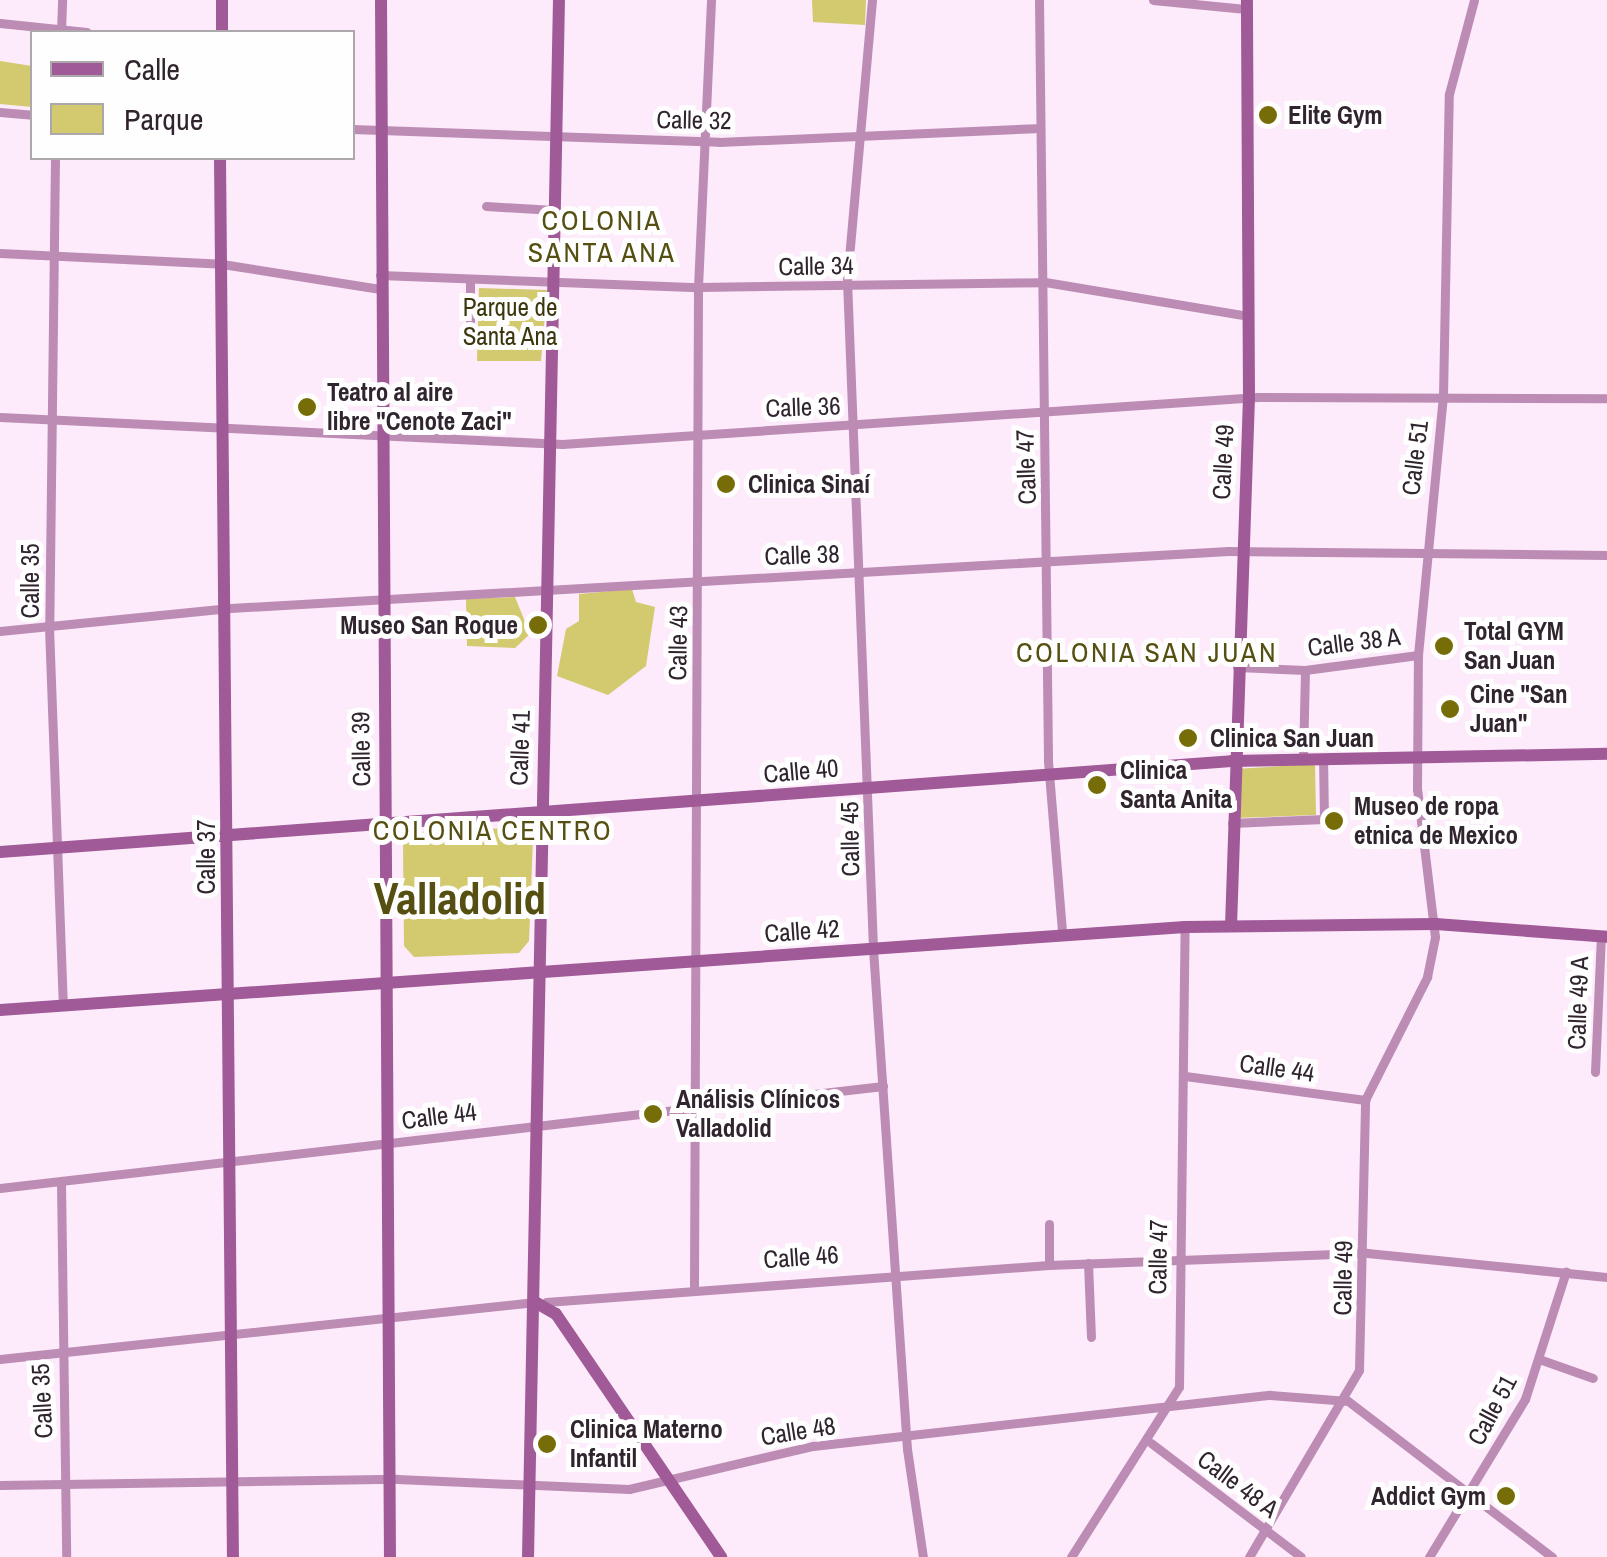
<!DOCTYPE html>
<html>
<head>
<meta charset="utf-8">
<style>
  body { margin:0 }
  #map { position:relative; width:1607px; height:1557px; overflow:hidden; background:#fdeafa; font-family:"Archivo Narrow",sans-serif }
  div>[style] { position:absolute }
  .green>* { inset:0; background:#d3ca70 }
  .street>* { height:9px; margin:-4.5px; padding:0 4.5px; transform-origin:4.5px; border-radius:4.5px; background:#bc8cb5 }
  .secondary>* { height:12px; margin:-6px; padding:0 6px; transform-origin:6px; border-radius:6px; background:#9f5a97 }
  .dots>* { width:28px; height:28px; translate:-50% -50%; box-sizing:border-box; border:5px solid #fefefe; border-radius:50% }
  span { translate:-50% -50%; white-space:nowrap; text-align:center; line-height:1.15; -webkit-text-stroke:10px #fefefe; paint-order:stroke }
  .poi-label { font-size:25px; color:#30242e; font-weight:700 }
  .left { translate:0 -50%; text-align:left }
  .right { translate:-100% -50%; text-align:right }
  .street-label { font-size:25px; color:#30242e }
  .park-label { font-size:25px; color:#3b360d }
  .neighbourhood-label { font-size:28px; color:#554f11; letter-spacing:2.5px }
  .town-label { font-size:45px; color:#554f11; font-weight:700 }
  .legend { position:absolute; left:30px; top:30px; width:325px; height:130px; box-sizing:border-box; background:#fefefe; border:2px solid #aca7ab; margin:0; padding:12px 18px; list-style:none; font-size:30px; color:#30242e }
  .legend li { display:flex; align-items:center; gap:20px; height:50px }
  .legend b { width:50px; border:2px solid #aca7ab }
</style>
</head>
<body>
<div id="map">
  <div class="green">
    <div style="clip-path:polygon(812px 0,866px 0,865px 25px,813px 22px)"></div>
    <div style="clip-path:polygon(0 61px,32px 66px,32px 107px,0 104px)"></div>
    <div style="clip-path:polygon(479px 288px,547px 290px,541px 361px,477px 361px)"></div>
    <div style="clip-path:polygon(632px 589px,636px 602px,655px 607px,646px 666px,608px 695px,557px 676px,566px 629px,579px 621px,579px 594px)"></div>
    <div style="clip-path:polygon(515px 597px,530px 634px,515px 648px,467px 646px,466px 599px)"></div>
    <div style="clip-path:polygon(1315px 764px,1316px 815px,1236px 818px,1235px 769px)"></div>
    <div style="clip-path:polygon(522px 827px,533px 839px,529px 941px,519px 953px,414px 957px,404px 946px,403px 843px,413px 833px)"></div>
  </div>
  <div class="street">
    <div style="left:872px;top:0;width:281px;rotate:95.1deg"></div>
    <div style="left:847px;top:280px;width:670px;rotate:87.77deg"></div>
    <div style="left:873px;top:949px;width:501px;rotate:86.11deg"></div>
    <div style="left:907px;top:1449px;width:109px;rotate:81.6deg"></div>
    <div style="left:1039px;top:0;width:761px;rotate:89.32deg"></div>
    <div style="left:1048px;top:761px;width:172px;rotate:85.3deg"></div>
    <div style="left:1153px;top:0;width:93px;rotate:5.5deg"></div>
    <div style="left:0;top:23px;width:87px;rotate:5.9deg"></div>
    <div style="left:61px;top:32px;width:32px;rotate:-88deg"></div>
    <div style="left:0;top:112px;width:32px;rotate:5deg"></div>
    <div style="left:352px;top:129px;width:367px;rotate:2deg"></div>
    <div style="left:719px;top:142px;width:316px;rotate:-2.5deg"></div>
    <div style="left:55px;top:158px;width:469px;rotate:90.7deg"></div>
    <div style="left:49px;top:627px;width:377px;rotate:87.9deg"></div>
    <div style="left:486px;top:206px;width:68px;rotate:3.4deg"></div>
    <div style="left:0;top:253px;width:222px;rotate:2.8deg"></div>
    <div style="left:222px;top:264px;width:160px;rotate:9deg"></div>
    <div style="left:380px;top:275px;width:318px;rotate:2.2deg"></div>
    <div style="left:698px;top:287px;width:347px;rotate:-0.8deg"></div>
    <div style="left:1045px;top:282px;width:207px;rotate:9.5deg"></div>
    <div style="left:470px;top:281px;width:55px;rotate:90deg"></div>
    <div style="left:0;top:417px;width:563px;rotate:2.75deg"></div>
    <div style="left:562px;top:444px;width:698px;rotate:-3.86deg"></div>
    <div style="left:1258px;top:397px;width:349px;rotate:0.2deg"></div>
    <div style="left:0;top:631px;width:231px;rotate:-5.7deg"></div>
    <div style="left:230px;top:608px;width:1000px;rotate:-3.27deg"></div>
    <div style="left:1228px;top:551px;width:379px;rotate:0.6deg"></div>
    <div style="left:1237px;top:667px;width:68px;rotate:2.5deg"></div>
    <div style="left:1305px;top:670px;width:114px;rotate:-7.6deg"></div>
    <div style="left:1303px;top:759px;width:89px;rotate:-88.7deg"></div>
    <div style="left:1232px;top:823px;width:92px;rotate:-2.5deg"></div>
    <div style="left:1324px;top:819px;width:61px;rotate:-90.9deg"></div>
    <div style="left:1595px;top:1072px;width:135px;rotate:-87.5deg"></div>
    <div style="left:1185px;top:1076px;width:182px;rotate:7.6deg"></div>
    <div style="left:61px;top:1182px;width:375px;rotate:89.2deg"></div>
    <div style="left:0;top:1188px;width:889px;rotate:-6.59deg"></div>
    <div style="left:1088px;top:1263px;width:74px;rotate:87.7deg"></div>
    <div style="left:1049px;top:1265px;width:41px;rotate:-90deg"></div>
    <div style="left:694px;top:1286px;width:999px;rotate:-89.77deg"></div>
    <div style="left:698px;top:287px;width:287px;rotate:-87.4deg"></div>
    <div style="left:546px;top:1302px;width:504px;rotate:-4.21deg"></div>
    <div style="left:1049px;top:1265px;width:318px;rotate:-2.2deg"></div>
    <div style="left:1367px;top:1253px;width:241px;rotate:5.7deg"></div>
    <div style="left:0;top:1359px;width:538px;rotate:-6.08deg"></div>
    <div style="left:1539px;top:1359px;width:57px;rotate:19.4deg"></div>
    <div style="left:1151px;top:1443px;width:188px;rotate:37.2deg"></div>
    <div style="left:0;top:1485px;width:397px;rotate:-0.9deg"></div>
    <div style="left:397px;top:1479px;width:232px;rotate:2.5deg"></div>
    <div style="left:629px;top:1489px;width:189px;rotate:-13.2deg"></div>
    <div style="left:813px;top:1446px;width:460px;rotate:-6.4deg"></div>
    <div style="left:1270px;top:1395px;width:78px;rotate:4.4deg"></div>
    <div style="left:1348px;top:1401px;width:257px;rotate:37.4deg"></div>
    <div style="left:1071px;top:1557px;width:201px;rotate:-57.6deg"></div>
    <div style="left:1179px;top:1387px;width:460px;rotate:-89.3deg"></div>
    <div style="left:1249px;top:1557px;width:217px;rotate:-59.5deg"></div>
    <div style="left:1359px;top:1370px;width:270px;rotate:-88.7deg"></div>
    <div style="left:1365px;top:1100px;width:138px;rotate:-63.2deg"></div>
    <div style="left:1427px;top:977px;width:41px;rotate:-78.7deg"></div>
    <div style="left:1435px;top:937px;width:149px;rotate:-96.9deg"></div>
    <div style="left:1417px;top:789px;width:134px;rotate:-89.6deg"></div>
    <div style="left:1418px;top:655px;width:260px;rotate:-84.5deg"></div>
    <div style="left:1443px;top:396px;width:302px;rotate:-88.9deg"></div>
    <div style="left:1449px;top:94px;width:97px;rotate:-75.1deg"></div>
    <div style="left:1429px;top:1557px;width:185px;rotate:-58.7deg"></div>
    <div style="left:1525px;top:1399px;width:134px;rotate:-72.2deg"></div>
  </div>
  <div class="secondary">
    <div style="left:381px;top:0;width:1557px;rotate:89.67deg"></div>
    <div style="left:222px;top:32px;width:32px;rotate:-90deg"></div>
    <div style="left:220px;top:158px;width:1399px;rotate:89.47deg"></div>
    <div style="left:0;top:852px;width:1235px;rotate:-4.22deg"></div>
    <div style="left:1232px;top:761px;width:375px;rotate:-1.1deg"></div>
    <div style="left:1231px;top:926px;width:528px;rotate:-88.05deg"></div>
    <div style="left:1249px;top:398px;width:398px;rotate:-90.3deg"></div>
    <div style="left:0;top:1010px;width:1188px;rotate:-4.01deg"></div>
    <div style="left:1185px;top:927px;width:251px;rotate:-0.7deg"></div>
    <div style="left:1436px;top:924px;width:171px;rotate:4.3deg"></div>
    <div style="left:535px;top:1302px;width:24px;rotate:30deg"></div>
    <div style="left:556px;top:1314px;width:294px;rotate:55.8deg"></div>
    <div style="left:528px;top:1557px;width:1557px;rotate:-88.86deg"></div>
  </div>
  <div class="dots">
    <div style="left:1268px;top:115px;background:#766d09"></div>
    <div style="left:307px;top:407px;background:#766d09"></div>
    <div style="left:726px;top:484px;background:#766d09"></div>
    <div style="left:538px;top:625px;background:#766d09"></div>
    <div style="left:1444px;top:646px;background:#766d09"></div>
    <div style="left:1450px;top:709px;background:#766d09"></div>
    <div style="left:1188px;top:738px;background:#766d09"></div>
    <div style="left:1097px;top:785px;background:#766d09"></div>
    <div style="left:1334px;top:821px;background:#766d09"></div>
    <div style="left:653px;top:1114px;background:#766d09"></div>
    <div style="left:547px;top:1444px;background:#766d09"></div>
    <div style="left:1506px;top:1496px;background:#766d09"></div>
  </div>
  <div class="poi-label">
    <span class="left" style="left:1288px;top:115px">Elite Gym</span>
    <span class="left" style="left:327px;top:407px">Teatro al aire<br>libre "Cenote Zaci"</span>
    <span class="left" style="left:748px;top:484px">Clinica Sinaí</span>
    <span class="right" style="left:518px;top:625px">Museo San Roque</span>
    <span class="left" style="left:1464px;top:646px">Total GYM<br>San Juan</span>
    <span class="left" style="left:1470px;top:709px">Cine "San<br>Juan"</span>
    <span class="left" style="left:1210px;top:738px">Clinica San Juan</span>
    <span class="left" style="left:1120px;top:785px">Clinica<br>Santa Anita</span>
    <span class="left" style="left:1354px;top:821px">Museo de ropa<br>etnica de Mexico</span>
    <span class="left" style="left:676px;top:1114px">Análisis Clínicos<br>Valladolid</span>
    <span class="left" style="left:570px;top:1444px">Clinica Materno<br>Infantil</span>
    <span class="right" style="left:1486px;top:1496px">Addict Gym</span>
  </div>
  <div class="street-label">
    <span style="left:694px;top:120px;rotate:1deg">Calle 32</span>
    <span style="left:816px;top:266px;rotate:-1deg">Calle 34</span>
    <span style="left:803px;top:407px;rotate:-2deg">Calle 36</span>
    <span style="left:1415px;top:458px;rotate:-83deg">Calle 51</span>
    <span style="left:1223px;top:462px;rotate:-87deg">Calle 49</span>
    <span style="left:1026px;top:467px;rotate:-92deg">Calle 47</span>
    <span style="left:802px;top:555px;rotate:-2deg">Calle 38</span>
    <span style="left:30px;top:581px;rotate:-90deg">Calle 35</span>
    <span style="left:1354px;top:642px;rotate:-7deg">Calle 38 A</span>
    <span style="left:678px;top:643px;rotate:-89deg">Calle 43</span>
    <span style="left:520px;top:748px;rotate:-88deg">Calle 41</span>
    <span style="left:361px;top:749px;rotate:-91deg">Calle 39</span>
    <span style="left:801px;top:771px;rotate:-5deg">Calle 40</span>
    <span style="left:850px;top:839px;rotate:-91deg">Calle 45</span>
    <span style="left:206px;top:857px;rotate:-90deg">Calle 37</span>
    <span style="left:802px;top:931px;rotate:-4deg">Calle 42</span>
    <span style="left:1578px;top:1003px;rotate:-88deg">Calle 49 A</span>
    <span style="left:1277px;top:1068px;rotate:8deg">Calle 44</span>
    <span style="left:439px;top:1116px;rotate:-7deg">Calle 44</span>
    <span style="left:801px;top:1257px;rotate:-4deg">Calle 46</span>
    <span style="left:1158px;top:1257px;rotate:-89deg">Calle 47</span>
    <span style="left:1343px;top:1278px;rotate:-89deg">Calle 49</span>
    <span style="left:42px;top:1401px;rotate:-93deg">Calle 35</span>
    <span style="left:1492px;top:1410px;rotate:-62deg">Calle 51</span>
    <span style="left:798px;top:1431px;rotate:-9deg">Calle 48</span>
    <span style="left:1238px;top:1484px;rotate:37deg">Calle 48 A</span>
  </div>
  <div class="park-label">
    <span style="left:510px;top:322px">Parque de<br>Santa Ana</span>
  </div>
  <div class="neighbourhood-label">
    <span style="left:602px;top:236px">COLONIA<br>SANTA ANA</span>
    <span style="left:1147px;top:652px">COLONIA SAN JUAN</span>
    <span style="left:493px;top:830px">COLONIA CENTRO</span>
  </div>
  <div class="town-label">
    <span style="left:460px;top:898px">Valladolid</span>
  </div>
  <ul class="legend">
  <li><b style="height:12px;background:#9f5a97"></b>Calle</li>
  <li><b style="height:28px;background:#d3ca70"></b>Parque</li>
  </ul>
</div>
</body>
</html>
